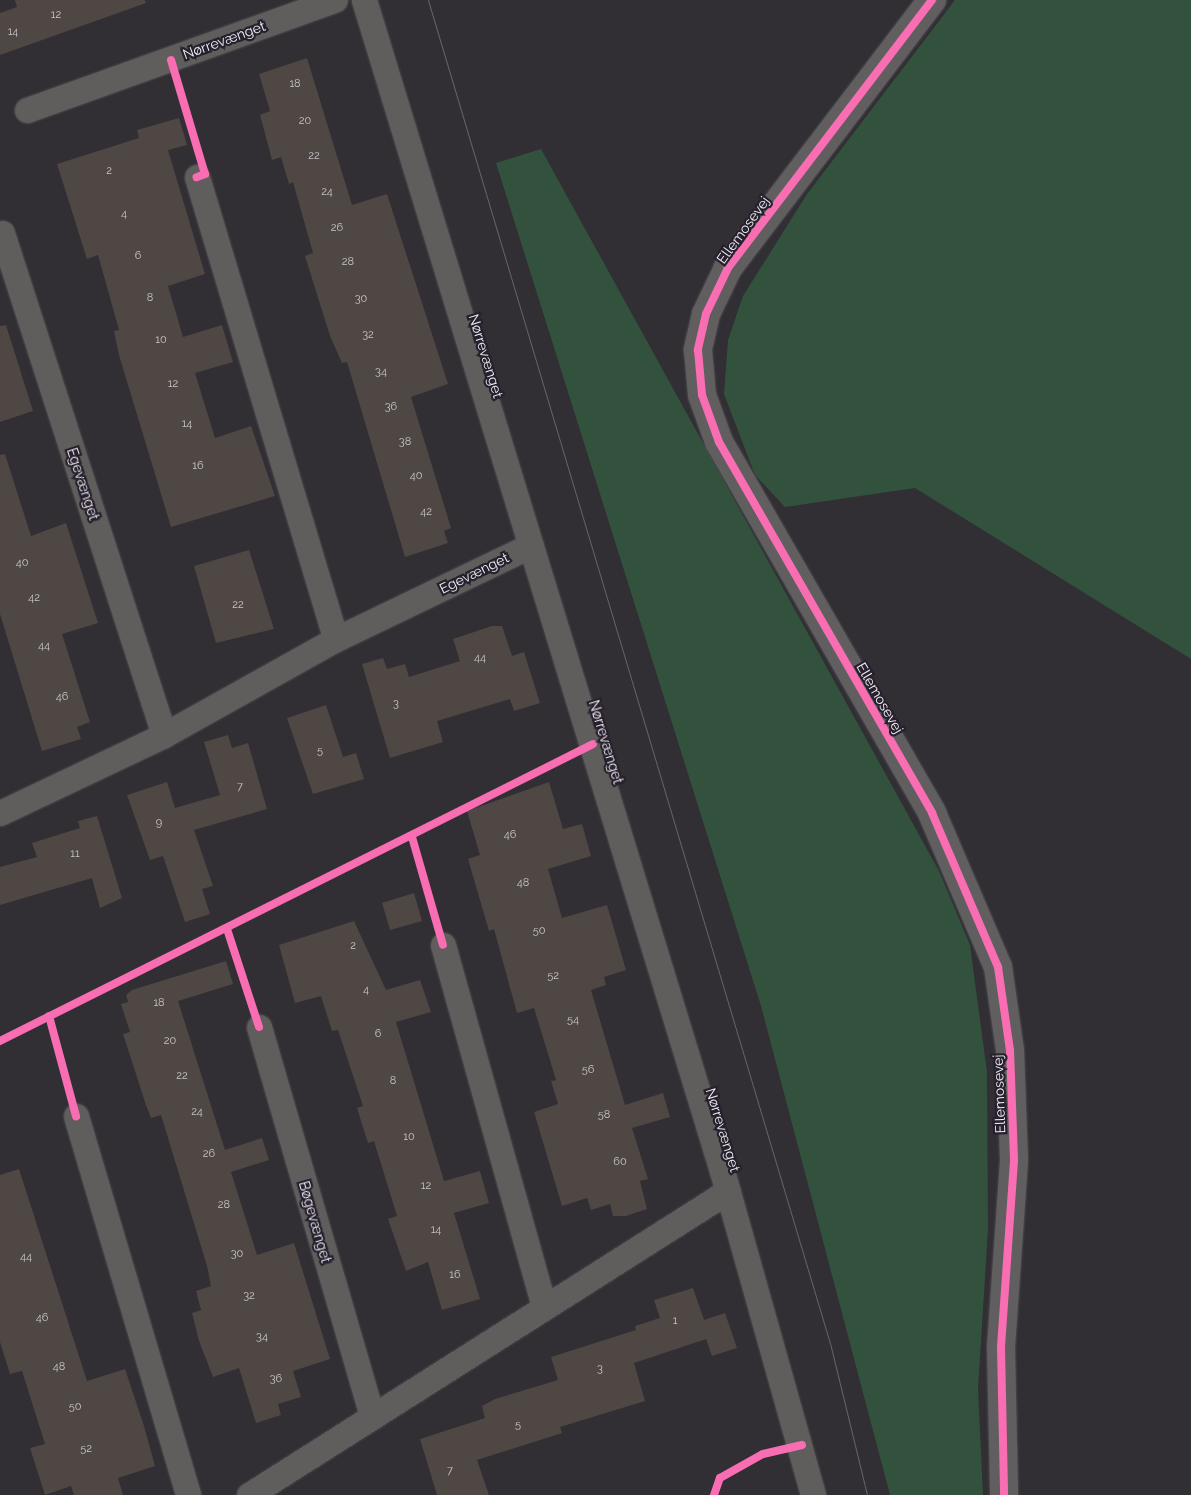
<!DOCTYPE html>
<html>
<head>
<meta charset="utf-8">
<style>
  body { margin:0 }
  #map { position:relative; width:1191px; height:1495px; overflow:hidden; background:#312e34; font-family:Raleway,sans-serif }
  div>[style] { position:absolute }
  .green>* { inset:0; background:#33523d }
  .building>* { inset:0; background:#4f4743 }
  .roads { filter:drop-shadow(0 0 1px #4c4a4e) drop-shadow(0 0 1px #4c4a4e) }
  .street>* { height:25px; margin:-12.5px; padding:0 12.5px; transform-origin:12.5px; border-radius:12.5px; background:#5f5e5d }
  .secondary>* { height:28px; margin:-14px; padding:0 14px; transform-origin:14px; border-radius:14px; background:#605e5e }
  .tram>* { height:1px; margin:-0.5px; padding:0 0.5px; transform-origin:0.5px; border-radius:0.5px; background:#676467 }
  .cycleway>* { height:8px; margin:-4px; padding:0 4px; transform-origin:4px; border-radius:4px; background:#f96db3 }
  span { translate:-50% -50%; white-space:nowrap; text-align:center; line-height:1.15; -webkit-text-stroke:4.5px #27212d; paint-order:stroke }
  .number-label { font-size:11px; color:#c9c4c9 }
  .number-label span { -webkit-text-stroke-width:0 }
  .street-label { font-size:14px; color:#f2eef6 }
</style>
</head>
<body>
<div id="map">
  <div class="green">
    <div style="clip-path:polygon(955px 0,1191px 0,1191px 659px,915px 488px,785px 507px,755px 475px,724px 394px,728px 340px,743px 296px,807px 194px)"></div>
    <div style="clip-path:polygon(541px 149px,939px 871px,970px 945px,987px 1072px,988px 1229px,978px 1389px,983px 1495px,890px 1495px,761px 1006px,496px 163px)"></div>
  </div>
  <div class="building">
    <div style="clip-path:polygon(15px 0,145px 0,146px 3px,0 55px,0 13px,17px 7px)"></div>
    <div style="clip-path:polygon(307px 58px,352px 205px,387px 194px,448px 384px,411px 397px,451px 528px,444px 531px,448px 543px,405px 557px,347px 362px,342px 363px,330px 336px,305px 256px,313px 253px,293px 182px,289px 184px,281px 157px,272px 160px,260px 115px,270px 111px,259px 74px)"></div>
    <div style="clip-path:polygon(179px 118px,187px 145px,168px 150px,205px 274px,168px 286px,183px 337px,222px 325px,233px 362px,195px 373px,215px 438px,251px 426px,275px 496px,171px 527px,119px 355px,114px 331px,119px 330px,98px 255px,87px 259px,57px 164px,139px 138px,137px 130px)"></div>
    <div style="clip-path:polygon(6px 325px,33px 411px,0 422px,0 326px)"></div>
    <div style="clip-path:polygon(5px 454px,31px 536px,66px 523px,98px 623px,62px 634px,90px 722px,77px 727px,81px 739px,42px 751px,0 614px,0 455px)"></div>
    <div style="clip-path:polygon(249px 550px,274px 629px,216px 643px,194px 566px)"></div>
    <div style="clip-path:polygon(492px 626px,502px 626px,512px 656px,524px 652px,540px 703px,514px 711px,510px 699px,437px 721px,443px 742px,390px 758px,362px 664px,383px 658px,387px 669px,405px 664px,409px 677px,460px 661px,453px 639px)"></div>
    <div style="clip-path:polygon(326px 705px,343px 757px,356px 753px,364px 779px,313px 794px,287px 718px)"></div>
    <div style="clip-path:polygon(228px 735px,232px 748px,248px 743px,267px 809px,194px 830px,213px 886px,202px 889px,210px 914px,185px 922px,163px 856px,150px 860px,127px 795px,167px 782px,175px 808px,220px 795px,204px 742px)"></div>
    <div style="clip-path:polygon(549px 782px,563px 829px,582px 824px,591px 856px,548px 869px,562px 918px,607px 905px,626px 970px,604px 977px,606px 985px,591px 990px,625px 1105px,663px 1093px,670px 1117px,632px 1128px,648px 1179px,640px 1181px,647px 1209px,626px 1216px,613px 1216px,610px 1204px,591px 1210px,587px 1198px,562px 1206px,534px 1112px,558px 1104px,551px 1081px,556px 1080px,534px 1008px,517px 1013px,494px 929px,489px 931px,468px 859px,480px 855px,467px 811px)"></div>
    <div style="clip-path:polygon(97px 816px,122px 898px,100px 908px,92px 878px,0 905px,0 867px,37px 857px,32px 843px,80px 828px,78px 821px)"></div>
    <div style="clip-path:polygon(414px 893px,422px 921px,390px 930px,382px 903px)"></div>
    <div style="clip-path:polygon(354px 921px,386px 990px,420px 980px,431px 1012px,396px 1022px,444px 1181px,480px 1171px,489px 1203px,454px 1213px,480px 1299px,442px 1310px,428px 1262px,406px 1271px,388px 1219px,397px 1216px,374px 1141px,368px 1143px,357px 1108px,363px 1106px,338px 1030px,332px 1031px,321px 996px,295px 1003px,279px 945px)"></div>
    <div style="clip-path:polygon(226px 961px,233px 984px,178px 1001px,225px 1150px,262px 1138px,269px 1160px,231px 1172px,257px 1255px,294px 1243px,330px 1359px,293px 1371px,301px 1397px,278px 1404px,281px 1415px,256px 1423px,239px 1368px,213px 1377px,199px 1341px,192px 1313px,201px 1310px,196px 1291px,211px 1286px,207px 1266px,161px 1115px,151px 1118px,146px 1105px,123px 1034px,130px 1032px,121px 1004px,128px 1002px,126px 995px,132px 990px)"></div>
    <div style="clip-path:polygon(19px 1169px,87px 1381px,125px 1369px,144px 1426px,155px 1466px,118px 1478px,123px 1495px,74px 1495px,71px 1486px,45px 1495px,30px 1448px,45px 1444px,22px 1371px,10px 1374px,0 1342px,0 1175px)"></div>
    <div style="clip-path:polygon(693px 1288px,704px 1320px,725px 1313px,737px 1348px,712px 1356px,706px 1339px,634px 1363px,645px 1401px,560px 1427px,562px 1433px,477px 1460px,489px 1495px,437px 1495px,420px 1439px,485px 1418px,482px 1406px,495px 1399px,558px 1380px,551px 1357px,636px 1330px,635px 1326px,660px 1318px,654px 1300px)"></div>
  </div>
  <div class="roads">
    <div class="street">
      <div style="left:364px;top:0;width:1225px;rotate:73deg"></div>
      <div style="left:722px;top:1171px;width:337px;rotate:74.3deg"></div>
      <div style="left:27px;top:110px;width:327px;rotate:-19.7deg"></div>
      <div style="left:197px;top:177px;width:482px;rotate:73.3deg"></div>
      <div style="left:2px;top:233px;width:527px;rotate:72.11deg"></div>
      <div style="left:0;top:813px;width:182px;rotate:-25.4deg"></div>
      <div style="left:164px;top:735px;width:197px;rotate:-29.2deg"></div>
      <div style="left:336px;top:639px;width:216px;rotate:-25.7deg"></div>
      <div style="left:443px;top:945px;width:375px;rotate:74.4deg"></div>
      <div style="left:259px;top:1027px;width:406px;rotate:73.8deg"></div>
      <div style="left:76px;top:1116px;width:395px;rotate:73.5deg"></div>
      <div style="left:249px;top:1495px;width:567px;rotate:-32.4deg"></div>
    </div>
    <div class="secondary">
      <div style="left:932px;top:0;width:337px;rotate:127.3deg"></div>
      <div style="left:728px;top:268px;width:51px;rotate:115.6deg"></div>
      <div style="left:706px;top:314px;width:37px;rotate:103deg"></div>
      <div style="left:698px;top:350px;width:45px;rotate:84.9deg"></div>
      <div style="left:702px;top:395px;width:50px;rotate:70.1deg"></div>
      <div style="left:719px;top:442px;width:428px;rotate:60.1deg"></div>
      <div style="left:932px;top:813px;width:168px;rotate:66.8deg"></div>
      <div style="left:998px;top:967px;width:84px;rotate:81.8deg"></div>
      <div style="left:1010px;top:1050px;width:111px;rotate:87.9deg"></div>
      <div style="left:1014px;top:1161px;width:186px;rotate:94deg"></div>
      <div style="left:1001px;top:1347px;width:148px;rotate:88.8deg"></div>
    </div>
  </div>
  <div class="tram">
    <div style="left:428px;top:0;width:1406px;rotate:73.34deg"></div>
    <div style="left:831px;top:1347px;width:152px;rotate:76.3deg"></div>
  </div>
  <div class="cycleway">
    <div style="left:932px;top:0;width:337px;rotate:127.3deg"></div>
    <div style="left:728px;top:268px;width:51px;rotate:115.6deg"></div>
    <div style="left:706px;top:314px;width:37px;rotate:103deg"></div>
    <div style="left:698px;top:350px;width:45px;rotate:84.9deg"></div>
    <div style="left:702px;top:395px;width:50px;rotate:70.1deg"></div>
    <div style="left:719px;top:442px;width:428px;rotate:60.1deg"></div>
    <div style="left:932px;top:813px;width:168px;rotate:66.8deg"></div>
    <div style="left:998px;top:967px;width:84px;rotate:81.8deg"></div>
    <div style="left:1010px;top:1050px;width:111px;rotate:87.9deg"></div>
    <div style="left:1014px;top:1161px;width:186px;rotate:94deg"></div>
    <div style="left:1001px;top:1347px;width:148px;rotate:88.8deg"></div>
    <div style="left:171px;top:60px;width:119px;rotate:73.4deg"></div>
    <div style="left:205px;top:174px;width:9px;rotate:159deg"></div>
    <div style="left:412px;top:837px;width:112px;rotate:74deg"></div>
    <div style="left:227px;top:929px;width:103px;rotate:71.9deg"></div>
    <div style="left:49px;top:1016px;width:104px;rotate:74.9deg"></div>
    <div style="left:0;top:1041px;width:663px;rotate:-26.6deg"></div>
    <div style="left:714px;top:1495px;width:18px;rotate:-71deg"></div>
    <div style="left:720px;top:1478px;width:49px;rotate:-29.2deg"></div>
    <div style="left:763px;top:1454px;width:40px;rotate:-13deg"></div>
  </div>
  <div class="number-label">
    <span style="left:56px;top:15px">12</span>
    <span style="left:13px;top:32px">14</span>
    <span style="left:295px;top:84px">18</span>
    <span style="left:305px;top:121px">20</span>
    <span style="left:314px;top:156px">22</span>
    <span style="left:109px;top:171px">2</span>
    <span style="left:327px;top:192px">24</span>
    <span style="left:124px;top:214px">4</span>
    <span style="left:337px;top:228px">26</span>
    <span style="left:138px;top:256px">6</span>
    <span style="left:348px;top:262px">28</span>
    <span style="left:150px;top:298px">8</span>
    <span style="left:361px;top:299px">30</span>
    <span style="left:368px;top:335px">32</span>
    <span style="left:161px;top:340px">10</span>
    <span style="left:381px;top:372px">34</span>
    <span style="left:173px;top:384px">12</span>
    <span style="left:391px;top:407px">36</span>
    <span style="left:187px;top:424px">14</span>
    <span style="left:405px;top:442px">38</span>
    <span style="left:198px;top:466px">16</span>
    <span style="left:416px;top:476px">40</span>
    <span style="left:426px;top:512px">42</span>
    <span style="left:22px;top:563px">40</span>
    <span style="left:34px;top:598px">42</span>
    <span style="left:238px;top:605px">22</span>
    <span style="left:44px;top:646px">44</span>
    <span style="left:480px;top:658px">44</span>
    <span style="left:62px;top:697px">46</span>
    <span style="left:396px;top:704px">3</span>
    <span style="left:320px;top:751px">5</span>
    <span style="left:240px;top:787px">7</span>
    <span style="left:159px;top:823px">9</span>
    <span style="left:510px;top:835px">46</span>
    <span style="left:75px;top:854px">11</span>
    <span style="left:523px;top:883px">48</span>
    <span style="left:539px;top:931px">50</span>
    <span style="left:353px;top:946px">2</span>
    <span style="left:553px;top:976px">52</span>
    <span style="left:366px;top:990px">4</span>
    <span style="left:159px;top:1003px">18</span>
    <span style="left:573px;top:1020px">54</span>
    <span style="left:378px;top:1034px">6</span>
    <span style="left:170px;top:1041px">20</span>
    <span style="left:588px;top:1070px">56</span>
    <span style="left:182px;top:1076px">22</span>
    <span style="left:393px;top:1081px">8</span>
    <span style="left:197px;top:1112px">24</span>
    <span style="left:604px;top:1115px">58</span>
    <span style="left:409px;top:1137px">10</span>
    <span style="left:209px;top:1154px">26</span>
    <span style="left:620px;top:1162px">60</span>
    <span style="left:426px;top:1186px">12</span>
    <span style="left:224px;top:1205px">28</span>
    <span style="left:436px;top:1230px">14</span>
    <span style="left:237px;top:1254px">30</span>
    <span style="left:26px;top:1257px">44</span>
    <span style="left:455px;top:1275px">16</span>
    <span style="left:249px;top:1296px">32</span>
    <span style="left:42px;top:1318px">46</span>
    <span style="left:675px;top:1321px">1</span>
    <span style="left:262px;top:1337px">34</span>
    <span style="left:59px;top:1367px">48</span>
    <span style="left:600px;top:1369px">3</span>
    <span style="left:276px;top:1379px">36</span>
    <span style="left:75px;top:1407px">50</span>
    <span style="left:518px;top:1425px">5</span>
    <span style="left:86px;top:1449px">52</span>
    <span style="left:450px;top:1471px">7</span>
  </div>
  <div class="street-label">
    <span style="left:224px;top:40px;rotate:-20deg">Nørrevænget</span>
    <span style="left:743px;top:230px;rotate:-54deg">Ellemosevej</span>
    <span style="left:486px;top:356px;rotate:73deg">Nørrevænget</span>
    <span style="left:83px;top:484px;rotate:72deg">Egevænget</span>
    <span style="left:474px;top:573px;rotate:-26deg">Egevænget</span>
    <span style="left:880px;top:698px;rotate:60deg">Ellemosevej</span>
    <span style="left:606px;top:742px;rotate:73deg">Nørrevænget</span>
    <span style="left:999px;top:1094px;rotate:-92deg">Ellemosevej</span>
    <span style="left:723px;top:1130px;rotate:73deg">Nørrevænget</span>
    <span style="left:315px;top:1222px;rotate:74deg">Bøgevænget</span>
  </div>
</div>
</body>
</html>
